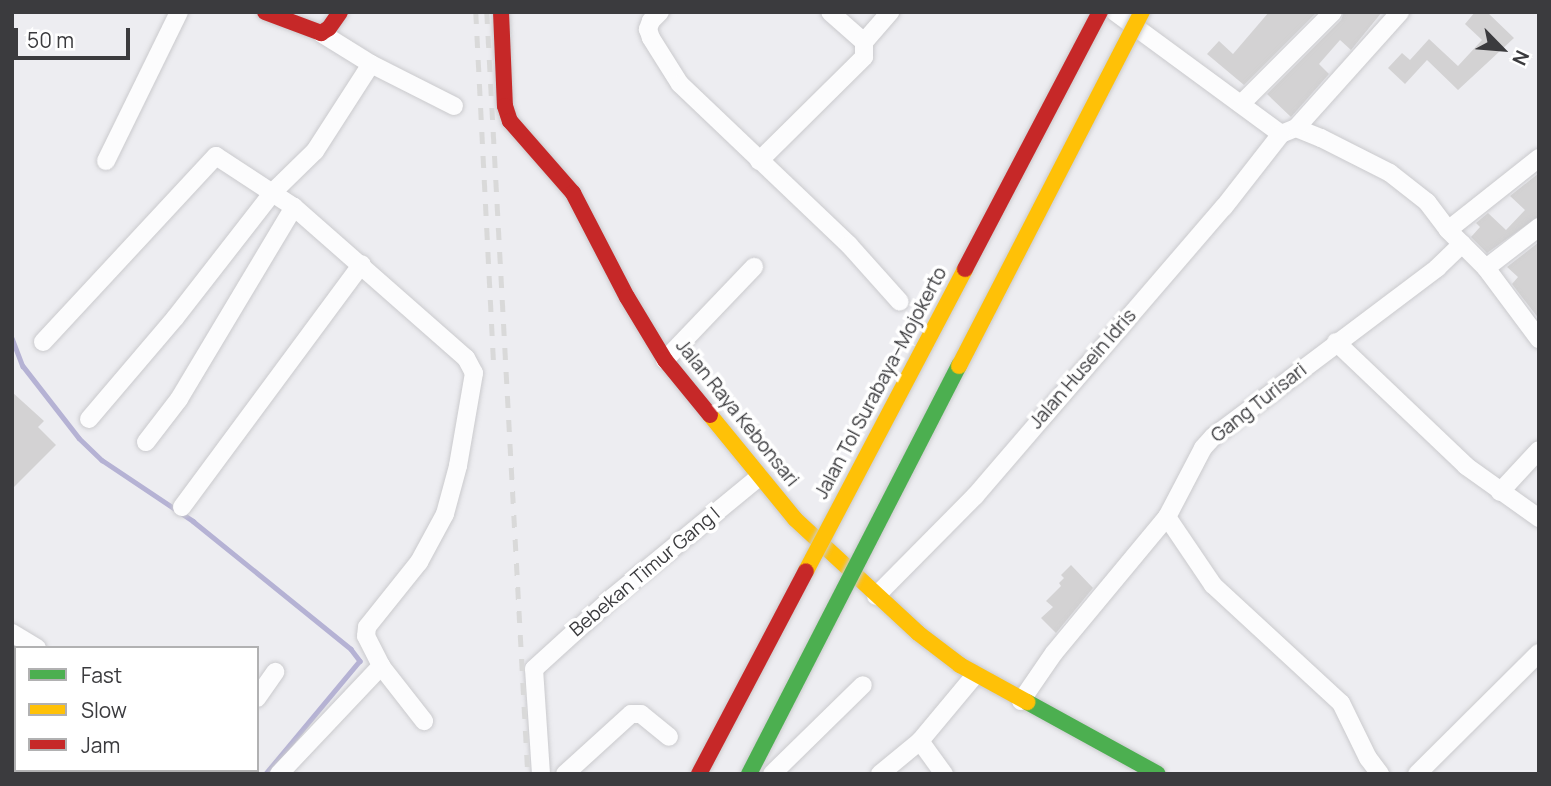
<!DOCTYPE html>
<html>
<head>
<meta charset="utf-8">
<style>
  body { margin:0 }
  #map { position:relative; width:1551px; height:786px; overflow:hidden; background:#ededf1; font-family:Manrope,sans-serif }
  div>[style] { position:absolute }
  .stream>* { height:4.5px; margin:-2.25px; padding:0 2.25px; transform-origin:2.25px; border-radius:2.25px; background:#b5b2d4 }
  .building>* { inset:0; background:#d3d2d3 }
  .roads { filter:drop-shadow(0 0 2px #cacacd) drop-shadow(0 0 2px #cacacd) }
  .street>* { height:18px; margin:-9px; padding:0 9px; transform-origin:9px; border-radius:9px; background:#fcfcfd }
  .fast>* { height:16px; margin:-8px; padding:0 8px; transform-origin:8px; border-radius:8px; background:#4caf50 }
  .slow>* { height:16px; margin:-8px; padding:0 8px; transform-origin:8px; border-radius:8px; background:#ffc107 }
  .jam>* { height:16px; margin:-8px; padding:0 8px; transform-origin:8px; border-radius:8px; background:#c62828 }
  .rail>* { height:4.5px; margin-top:-2.25px; transform-origin:0; background:repeating-linear-gradient(90deg,#d9d9d9 0 12px,transparent 0 24px) }
  .bridges { filter:drop-shadow(0 0 2px #cacacc) drop-shadow(0 0 2px #cacacc) }
  .fast-bridge>* { height:16px; margin:-8px; padding:0 8px; transform-origin:8px; border-radius:8px; background:#4caf50 }
  .slow-bridge>* { height:16px; margin:-8px; padding:0 8px; transform-origin:8px; border-radius:8px; background:#ffc107 }
  .jam-bridge>* { height:16px; margin:-8px; padding:0 8px; transform-origin:8px; border-radius:8px; background:#c62828 }
  span { translate:-50% -50%; white-space:nowrap; text-align:center; line-height:1.15; -webkit-text-stroke:7px #fff; paint-order:stroke }
  .street-label { font-size:19px; color:#3b3b3e }
  .frame { position:absolute; inset:0; border:14px solid #3b3b3e; pointer-events:none }
  .legend { position:absolute; left:14px; top:646px; width:245px; height:126px; box-sizing:border-box; background:#fff; border:2px solid #b1b1b2; margin:0; padding:9px 12px; list-style:none; font-size:21px; color:#3b3b3e }
  .legend li { display:flex; align-items:center; gap:14px; height:35px }
  .legend b { width:35px; border:2px solid #b1b1b2 }
  .north { position:absolute; left:1467px; top:14px; width:70px; height:70px; -webkit-text-stroke:5px #fff; paint-order:stroke; rotate:115deg; font-size:19px; font-weight:700; line-height:28px; text-align:center; color:#3b3b3e }
  .north::after { content:''; display:block; margin:auto; width:24px; height:32px; background:#3b3b3e; clip-path:polygon(50% 0,100% 100%,50% 72%,0 100%) }
  .scale { position:absolute; left:14px; top:28px; width:116px; height:32px; box-sizing:border-box; border:4px solid #3b3b3e; border-top:0; padding-left:9px; font-size:21px; line-height:24px; white-space:nowrap; color:#3b3b3e; -webkit-text-stroke:5px #fff; paint-order:stroke }
</style>
</head>
<body>
<div id="map">
  <div class="stream">
    <div style="left:12px;top:338px;width:30px;rotate:69deg"></div>
    <div style="left:23px;top:366px;width:91px;rotate:52.1deg"></div>
    <div style="left:79px;top:438px;width:32px;rotate:44deg"></div>
    <div style="left:102px;top:460px;width:110px;rotate:33.8deg"></div>
    <div style="left:193px;top:521px;width:203px;rotate:39deg"></div>
    <div style="left:351px;top:649px;width:15px;rotate:53deg"></div>
    <div style="left:360px;top:661px;width:147px;rotate:129.8deg"></div>
  </div>
  <div class="building">
    <div style="clip-path:polygon(1269px 12px,1315px 14px,1244px 85px,1207px 54px,1219px 41px,1233px 54px)"></div>
    <div style="clip-path:polygon(1344px 12px,1382px 12px,1351px 50px,1340px 40px,1319px 64px,1329px 74px,1291px 117px,1267px 94px,1341px 20px)"></div>
    <div style="clip-path:polygon(1475px 12px,1487px 12px,1514px 38px,1458px 90px,1427px 60px,1405px 84px,1388px 68px,1402px 53px,1410px 60px,1429px 39px,1458px 66px,1482px 40px,1465px 24px)"></div>
    <div style="clip-path:polygon(1539px 173px,1539px 216px,1487px 253px,1471px 237px,1480px 227px,1476px 223px,1488px 213px,1506px 230px,1525px 210px,1510px 196px)"></div>
    <div style="clip-path:polygon(1539px 242px,1539px 319px,1512px 284px,1518px 277px,1507px 267px)"></div>
    <div style="clip-path:polygon(12px 392px,44px 421px,38px 427px,56px 445px,12px 489px)"></div>
    <div style="clip-path:polygon(1071px 565px,1093px 588px,1056px 633px,1041px 618px,1053px 607px,1046px 601px,1061px 586px,1059px 583px,1064px 578px,1061px 575px)"></div>
  </div>
  <div class="roads">
    <div class="street">
      <div style="left:660px;top:12px;width:13px;rotate:135deg"></div>
      <div style="left:651px;top:21px;width:9px;rotate:111deg"></div>
      <div style="left:648px;top:29px;width:9px;rotate:72deg"></div>
      <div style="left:651px;top:38px;width:54px;rotate:57.8deg"></div>
      <div style="left:680px;top:84px;width:233px;rotate:43.6deg"></div>
      <div style="left:849px;top:245px;width:76px;rotate:48.2deg"></div>
      <div style="left:1115px;top:12px;width:206px;rotate:36.3deg"></div>
      <div style="left:1281px;top:134px;width:16px;rotate:-22deg"></div>
      <div style="left:1296px;top:128px;width:27px;rotate:22deg"></div>
      <div style="left:1321px;top:138px;width:77px;rotate:26.9deg"></div>
      <div style="left:1390px;top:173px;width:47px;rotate:38.1deg"></div>
      <div style="left:1427px;top:202px;width:35px;rotate:53deg"></div>
      <div style="left:1448px;top:230px;width:54px;rotate:45deg"></div>
      <div style="left:1486px;top:268px;width:89px;rotate:53.3deg"></div>
      <div style="left:321px;top:33px;width:59px;rotate:31.8deg"></div>
      <div style="left:371px;top:64px;width:93px;rotate:26.8deg"></div>
      <div style="left:864px;top:42px;width:40px;rotate:-49deg"></div>
      <div style="left:1241px;top:104px;width:130px;rotate:-45deg"></div>
      <div style="left:1296px;top:128px;width:156px;rotate:-48.1deg"></div>
      <div style="left:106px;top:161px;width:166px;rotate:-63.9deg"></div>
      <div style="left:759px;top:161px;width:148px;rotate:-44.7deg"></div>
      <div style="left:864px;top:57px;width:15px;rotate:-90deg"></div>
      <div style="left:864px;top:42px;width:45px;rotate:-138.6deg"></div>
      <div style="left:1448px;top:230px;width:116px;rotate:-38.4deg"></div>
      <div style="left:1486px;top:268px;width:67px;rotate:-37.7deg"></div>
      <div style="left:43px;top:342px;width:254px;rotate:-47.1deg"></div>
      <div style="left:216px;top:156px;width:93px;rotate:33.2deg"></div>
      <div style="left:294px;top:207px;width:229px;rotate:41.3deg"></div>
      <div style="left:466px;top:358px;width:17px;rotate:62deg"></div>
      <div style="left:474px;top:373px;width:94px;rotate:99.8deg"></div>
      <div style="left:458px;top:466px;width:50px;rotate:105.2deg"></div>
      <div style="left:445px;top:514px;width:55px;rotate:118.4deg"></div>
      <div style="left:419px;top:562px;width:83px;rotate:128.7deg"></div>
      <div style="left:367px;top:627px;width:9px;rotate:96deg"></div>
      <div style="left:366px;top:636px;width:34px;rotate:63deg"></div>
      <div style="left:381px;top:666px;width:70px;rotate:52deg"></div>
      <div style="left:1336px;top:342px;width:180px;rotate:43.6deg"></div>
      <div style="left:1466px;top:466px;width:90px;rotate:35.5deg"></div>
      <div style="left:665px;top:360px;width:129px;rotate:-46.3deg"></div>
      <div style="left:89px;top:419px;width:133px;rotate:-49.6deg"></div>
      <div style="left:175px;top:318px;width:160px;rotate:-52.1deg"></div>
      <div style="left:273px;top:192px;width:59px;rotate:-44.3deg"></div>
      <div style="left:315px;top:151px;width:103px;rotate:-57.2deg"></div>
      <div style="left:146px;top:442px;width:54px;rotate:-52.5deg"></div>
      <div style="left:179px;top:399px;width:224px;rotate:-59.1deg"></div>
      <div style="left:1500px;top:492px;width:57px;rotate:-47.1deg"></div>
      <div style="left:182px;top:507px;width:302px;rotate:-53.5deg"></div>
      <div style="left:1167px;top:517px;width:82px;rotate:55.9deg"></div>
      <div style="left:1213px;top:585px;width:174px;rotate:42.7deg"></div>
      <div style="left:1341px;top:703px;width:61px;rotate:63.9deg"></div>
      <div style="left:1368px;top:758px;width:20px;rotate:53deg"></div>
      <div style="left:876px;top:596px;width:141px;rotate:-45.3deg"></div>
      <div style="left:975px;top:496px;width:381px;rotate:-49.3deg"></div>
      <div style="left:1224px;top:207px;width:93px;rotate:-52deg"></div>
      <div style="left:12px;top:633px;width:29px;rotate:31deg"></div>
      <div style="left:257px;top:698px;width:32px;rotate:-55deg"></div>
      <div style="left:1021px;top:701px;width:58px;rotate:-55.5deg"></div>
      <div style="left:1054px;top:653px;width:177px;rotate:-50.3deg"></div>
      <div style="left:1167px;top:517px;width:78px;rotate:-62.4deg"></div>
      <div style="left:1203px;top:448px;width:15px;rotate:-48deg"></div>
      <div style="left:1213px;top:437px;width:281px;rotate:-37deg"></div>
      <div style="left:1437px;top:268px;width:35px;rotate:-44deg"></div>
      <div style="left:12px;top:727px;width:5px;rotate:37deg"></div>
      <div style="left:920px;top:741px;width:41px;rotate:54deg"></div>
      <div style="left:64px;top:770px;width:6px;rotate:45deg"></div>
      <div style="left:201px;top:770px;width:6px;rotate:45deg"></div>
      <div style="left:279px;top:774px;width:149px;rotate:-46.6deg"></div>
      <div style="left:541px;top:774px;width:105px;rotate:-93.8deg"></div>
      <div style="left:534px;top:669px;width:107px;rotate:-42.3deg"></div>
      <div style="left:613px;top:597px;width:189px;rotate:-39.4deg"></div>
      <div style="left:565px;top:774px;width:89px;rotate:-42.3deg"></div>
      <div style="left:631px;top:714px;width:10px"></div>
      <div style="left:641px;top:714px;width:36px;rotate:39deg"></div>
      <div style="left:772px;top:774px;width:127px;rotate:-44.4deg"></div>
      <div style="left:880px;top:774px;width:52px;rotate:-39.5deg"></div>
      <div style="left:920px;top:741px;width:86px;rotate:-50.2deg"></div>
      <div style="left:1417px;top:774px;width:172px;rotate:-44.8deg"></div>
    </div>
    <div class="fast">
      <div style="left:1027px;top:702px;width:149px;rotate:28.8deg"></div>
    </div>
    <div class="slow">
      <div style="left:710px;top:415px;width:134px;rotate:50.7deg"></div>
      <div style="left:795px;top:519px;width:168px;rotate:42.8deg"></div>
      <div style="left:918px;top:633px;width:53px;rotate:37.3deg"></div>
      <div style="left:960px;top:665px;width:77px;rotate:28.9deg"></div>
    </div>
    <div class="jam">
      <div style="left:265px;top:12px;width:60px;rotate:20.6deg"></div>
      <div style="left:321px;top:33px;width:9px;rotate:-32deg"></div>
      <div style="left:329px;top:28px;width:19px;rotate:-55deg"></div>
      <div style="left:501px;top:12px;width:94px;rotate:87.6deg"></div>
      <div style="left:505px;top:106px;width:16px;rotate:72deg"></div>
      <div style="left:510px;top:121px;width:96px;rotate:48.8deg"></div>
      <div style="left:573px;top:193px;width:117px;rotate:62.6deg"></div>
      <div style="left:627px;top:297px;width:74px;rotate:58.9deg"></div>
      <div style="left:665px;top:360px;width:71px;rotate:50.7deg"></div>
    </div>
  </div>
  <div class="rail">
    <div style="left:476px;top:12px;width:354px;rotate:87.1deg"></div>
    <div style="left:487px;top:12px;width:763px;rotate:86.92deg"></div>
  </div>
  <div class="bridges">
    <div class="fast-bridge">
      <div style="left:749px;top:774px;width:459px;rotate:-62.8deg"></div>
    </div>
    <div class="slow-bridge">
      <div style="left:959px;top:366px;width:399px;rotate:-62.7deg"></div>
      <div style="left:806px;top:571px;width:341px;rotate:-62.2deg"></div>
    </div>
    <div class="jam-bridge">
      <div style="left:965px;top:269px;width:290px;rotate:-62.3deg"></div>
      <div style="left:699px;top:774px;width:229px;rotate:-62.2deg"></div>
    </div>
  </div>
  <div class="street-label">
    <span style="left:1083px;top:369px;rotate:-49deg">Jalan Husein Idris</span>
    <span style="left:881px;top:383px;rotate:-62deg">Jalan Tol Surabaya–Mojokerto</span>
    <span style="left:1259px;top:403px;rotate:-38deg">Gang Turisari</span>
    <span style="left:737px;top:413px;rotate:51deg">Jalan Raya Kebonsari</span>
    <span style="left:645px;top:572px;rotate:-40deg">Bebekan Timur Gang I</span>
  </div>
  <div class="frame"></div>
  <ul class="legend">
  <li><b style="height:9px;background:#4caf50"></b>Fast</li>
  <li><b style="height:9px;background:#ffc107"></b>Slow</li>
  <li><b style="height:9px;background:#c62828"></b>Jam</li>
  </ul>
  <div class="north">N</div>
  <div class="scale">50 m</div>
</div>
</body>
</html>
